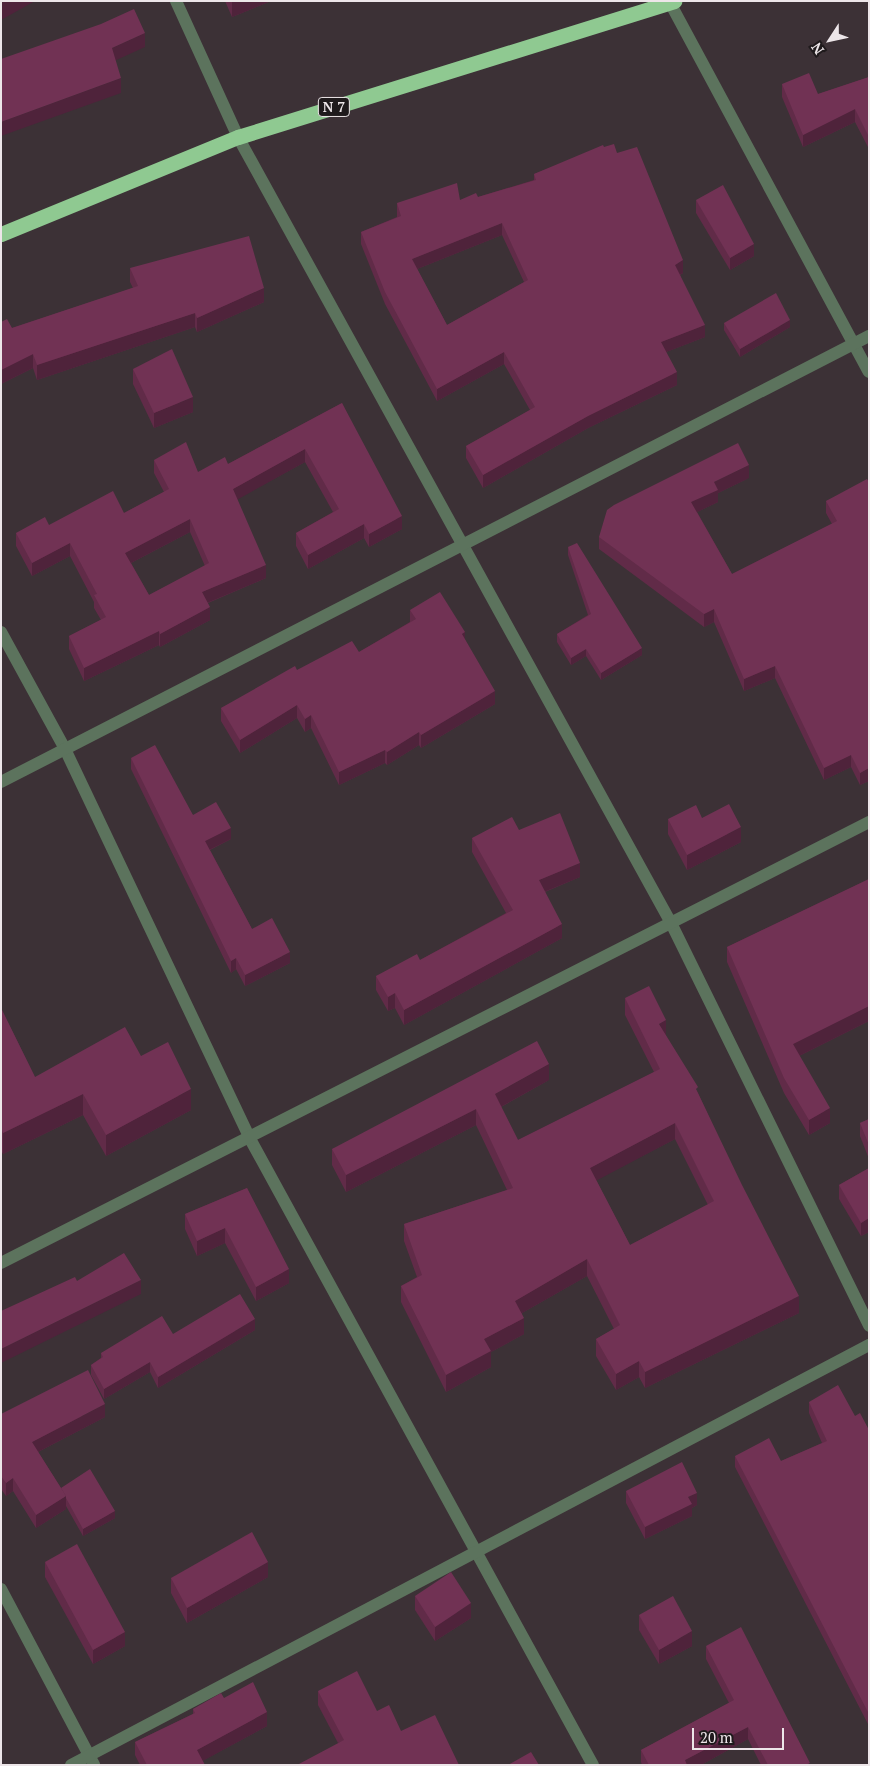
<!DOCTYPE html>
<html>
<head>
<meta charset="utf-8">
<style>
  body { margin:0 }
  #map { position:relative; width:870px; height:1766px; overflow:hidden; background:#3c3136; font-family:"PT Serif",serif }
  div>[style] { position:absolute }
  .street>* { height:12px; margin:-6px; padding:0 6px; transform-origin:6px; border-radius:6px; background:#5c735d }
  .highway>* { height:15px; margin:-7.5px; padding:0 7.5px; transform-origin:7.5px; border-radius:7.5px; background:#8fc991 }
  .wall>* { inset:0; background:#612b48 }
  .shaded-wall>* { inset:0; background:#4f233b }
  .building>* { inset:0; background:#713254 }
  span { translate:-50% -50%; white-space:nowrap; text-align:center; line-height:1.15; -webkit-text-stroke:5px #1f1a1c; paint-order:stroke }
  .shield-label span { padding:1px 4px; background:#1f1a1c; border:1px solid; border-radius:4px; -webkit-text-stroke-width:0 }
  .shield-label { font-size:14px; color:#ede6e9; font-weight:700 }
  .frame { position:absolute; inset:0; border:2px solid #ede6e9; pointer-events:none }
  .north { position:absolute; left:805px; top:15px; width:50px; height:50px; -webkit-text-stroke:4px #1f1a1c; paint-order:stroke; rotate:235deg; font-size:14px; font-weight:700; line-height:20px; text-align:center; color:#ede6e9 }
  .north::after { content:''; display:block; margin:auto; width:18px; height:22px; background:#ede6e9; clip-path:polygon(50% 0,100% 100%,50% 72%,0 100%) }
  .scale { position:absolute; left:692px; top:1728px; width:92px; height:22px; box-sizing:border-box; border:2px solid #ede6e9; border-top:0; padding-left:6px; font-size:15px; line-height:18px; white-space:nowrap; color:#ede6e9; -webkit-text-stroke:4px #1f1a1c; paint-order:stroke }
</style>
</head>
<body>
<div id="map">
  <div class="street">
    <div style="left:176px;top:1px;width:149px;rotate:65.5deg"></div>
    <div style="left:238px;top:137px;width:897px;rotate:61.15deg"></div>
    <div style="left:671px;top:923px;width:449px;rotate:63.8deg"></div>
    <div style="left:669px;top:1px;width:421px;rotate:61.7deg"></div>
    <div style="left:1px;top:632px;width:133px;rotate:61.3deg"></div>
    <div style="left:65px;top:749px;width:429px;rotate:64.6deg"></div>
    <div style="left:249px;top:1137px;width:716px;rotate:61.29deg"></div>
    <div style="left:1px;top:782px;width:976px;rotate:-27.2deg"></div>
    <div style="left:1px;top:1263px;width:974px;rotate:-26.93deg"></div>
    <div style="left:1px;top:1589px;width:199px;rotate:62.1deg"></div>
    <div style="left:71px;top:1765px;width:902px;rotate:-27.76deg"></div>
  </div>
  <div class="highway">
    <div style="left:1px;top:234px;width:256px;rotate:-22.3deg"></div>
    <div style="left:238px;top:137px;width:457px;rotate:-17.3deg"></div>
  </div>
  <div class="wall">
    <div style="clip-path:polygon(225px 1px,271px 1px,232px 17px)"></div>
    <div style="clip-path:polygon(869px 77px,869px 149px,855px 122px,803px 147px,782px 97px,782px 84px,818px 94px)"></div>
    <div style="clip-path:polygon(evenodd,604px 147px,617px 153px,683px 273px,680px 275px,705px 337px,666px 352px,677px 385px,588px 428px,483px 488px,466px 458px,466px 446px,530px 410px,504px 364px,437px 401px,385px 304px,361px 244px,361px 232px,397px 217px,397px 203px,460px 200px,478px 197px,534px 180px,534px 174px,604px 147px,502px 235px,524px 282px,447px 325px,417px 269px,502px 235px)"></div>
    <div style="clip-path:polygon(696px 200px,754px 256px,730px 270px,696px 213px)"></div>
    <div style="clip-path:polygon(130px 268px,264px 302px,197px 332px,195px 327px,37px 380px,33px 368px,1px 384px,1px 322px,12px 328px,133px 288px,130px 282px)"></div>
    <div style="clip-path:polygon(724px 323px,790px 327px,740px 357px,724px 330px)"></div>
    <div style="clip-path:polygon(133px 369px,193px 412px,154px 428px,133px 384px)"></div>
    <div style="clip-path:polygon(evenodd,342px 403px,402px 529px,369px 547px,364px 538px,308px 569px,296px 546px,296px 533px,333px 512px,305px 462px,237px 499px,266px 578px,208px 603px,210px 620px,160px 647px,159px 645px,84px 681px,69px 649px,69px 636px,101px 620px,94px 608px,94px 602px,70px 556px,32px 576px,16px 546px,16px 533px,49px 525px,124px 513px,164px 492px,154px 473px,154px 460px,198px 472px,228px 464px,342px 403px,190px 532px,205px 566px,149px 595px,131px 563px,190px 532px)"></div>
    <div style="clip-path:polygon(749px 478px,718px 493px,718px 502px,697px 512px,732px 574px,832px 524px,826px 513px,826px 501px,869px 482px,869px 781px,860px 785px,851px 767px,824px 780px,775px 678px,744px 691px,714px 622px,704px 627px,599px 549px,599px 537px)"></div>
    <div style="clip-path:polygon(568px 547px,642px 655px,601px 680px,586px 656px,571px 665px,557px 642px,557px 634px,588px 615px,568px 555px)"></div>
    <div style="clip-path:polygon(410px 610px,465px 640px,495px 704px,421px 748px,419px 745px,387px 765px,385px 763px,339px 785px,311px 728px,305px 732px,297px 718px,240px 753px,221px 721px,221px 708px,297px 670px,359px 652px,410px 622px)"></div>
    <div style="clip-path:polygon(131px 758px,193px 815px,231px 839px,210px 850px,252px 929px,290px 963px,245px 986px,236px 969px,231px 973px,131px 769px)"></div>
    <div style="clip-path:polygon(702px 818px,741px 842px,687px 870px,668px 834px,668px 819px)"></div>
    <div style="clip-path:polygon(519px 830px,580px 877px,545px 892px,562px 938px,404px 1025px,395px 1008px,388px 1011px,376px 990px,376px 976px,420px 960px,506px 913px,472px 852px,472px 838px)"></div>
    <div style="clip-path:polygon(869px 879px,869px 1021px,799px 1056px,830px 1123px,809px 1135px,784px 1093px,727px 962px,727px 947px)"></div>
    <div style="clip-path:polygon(evenodd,625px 998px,666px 1036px,698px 1093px,799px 1313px,645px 1388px,639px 1377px,616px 1390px,596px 1356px,596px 1339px,614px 1329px,587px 1276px,522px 1313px,524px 1334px,491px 1352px,491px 1367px,446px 1392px,401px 1302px,401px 1286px,417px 1277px,404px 1241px,404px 1224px,507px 1190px,476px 1125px,346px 1192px,332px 1165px,332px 1149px,549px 1080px,501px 1107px,518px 1140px,654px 1072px,625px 1015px,625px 998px,675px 1139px,708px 1205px,630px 1245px,596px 1180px,675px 1139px)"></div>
    <div style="clip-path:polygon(1px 1008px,35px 1077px,141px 1056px,191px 1110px,106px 1156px,83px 1115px,3px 1154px,1px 1150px)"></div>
    <div style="clip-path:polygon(869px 1119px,869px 1159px,860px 1136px,860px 1123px)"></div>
    <div style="clip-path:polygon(869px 1168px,869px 1232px,861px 1236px,839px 1199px,839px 1185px)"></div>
    <div style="clip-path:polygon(247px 1188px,289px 1283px,256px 1301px,225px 1243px,197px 1256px,185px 1229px,185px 1214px)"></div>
    <div style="clip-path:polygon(255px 1330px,158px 1388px,150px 1372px,104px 1399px,91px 1375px,91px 1365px,101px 1358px,101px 1353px,173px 1334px)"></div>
    <div style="clip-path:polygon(809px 1402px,855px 1416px,869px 1430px,869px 1726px,735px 1467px,735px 1456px,781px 1461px,822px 1443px,809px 1413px)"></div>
    <div style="clip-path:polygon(1px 1414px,105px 1417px,38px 1452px,61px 1488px,115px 1518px,83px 1536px,66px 1506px,66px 1509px,36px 1528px,13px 1491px,6px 1496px,1px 1489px)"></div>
    <div style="clip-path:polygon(626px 1491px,697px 1505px,692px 1508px,692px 1516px,645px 1539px,626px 1503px)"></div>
    <div style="clip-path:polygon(45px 1562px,125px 1646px,93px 1664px,45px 1577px)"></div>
    <div style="clip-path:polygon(268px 1577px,187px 1623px,171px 1593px,171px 1578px)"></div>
    <div style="clip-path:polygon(415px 1596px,471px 1618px,435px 1641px,415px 1610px)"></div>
    <div style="clip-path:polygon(639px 1615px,692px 1646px,659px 1664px,639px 1630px)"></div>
    <div style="clip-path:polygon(706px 1646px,810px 1765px,761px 1765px,748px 1739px,701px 1765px,642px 1765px,641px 1762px,641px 1750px,729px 1703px,706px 1659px)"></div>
    <div style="clip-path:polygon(318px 1691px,377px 1711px,401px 1731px,338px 1743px,318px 1705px)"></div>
    <div style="clip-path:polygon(224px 1698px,267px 1726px,202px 1761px,205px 1765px,140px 1765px,135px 1755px,135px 1742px,193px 1714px,193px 1709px)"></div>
  </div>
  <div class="shaded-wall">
    <div style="clip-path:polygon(5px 1px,35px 1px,1px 20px,1px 3px)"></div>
    <div style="clip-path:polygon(233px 1px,271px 1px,232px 17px,232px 2px)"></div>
    <div style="clip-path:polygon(145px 33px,145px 47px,112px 62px,112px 48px)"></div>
    <div style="clip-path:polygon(121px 78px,121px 93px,1px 136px,1px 122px)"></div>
    <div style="clip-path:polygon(855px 109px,855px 122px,803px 147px,803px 135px)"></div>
    <div style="clip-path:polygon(502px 223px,502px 235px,412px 271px,412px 259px)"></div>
    <div style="clip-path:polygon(754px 244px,754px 256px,730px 270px,730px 258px)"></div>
    <div style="clip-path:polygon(683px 260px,683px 273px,675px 277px,675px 265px)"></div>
    <div style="clip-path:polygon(264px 288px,264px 302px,197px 332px,197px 318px)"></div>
    <div style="clip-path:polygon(195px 313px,195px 327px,37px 380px,37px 365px)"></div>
    <div style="clip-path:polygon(790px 320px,790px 327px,740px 357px,740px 349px)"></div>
    <div style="clip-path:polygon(705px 325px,705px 337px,661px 354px,661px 342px)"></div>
    <div style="clip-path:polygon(504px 352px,504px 364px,437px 401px,437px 389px)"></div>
    <div style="clip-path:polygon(33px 354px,33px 368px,1px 384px,1px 370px)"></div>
    <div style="clip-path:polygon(677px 372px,677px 385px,588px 428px,483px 488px,483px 475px,588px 416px)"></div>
    <div style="clip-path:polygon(193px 397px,193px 412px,154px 428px,154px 413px)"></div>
    <div style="clip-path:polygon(305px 449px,305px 462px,233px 502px,233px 489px)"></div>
    <div style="clip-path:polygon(749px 465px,749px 478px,718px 493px,718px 502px,691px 515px,691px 502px,714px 482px)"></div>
    <div style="clip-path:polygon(402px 516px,402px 529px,369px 547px,369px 534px)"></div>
    <div style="clip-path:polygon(190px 519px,190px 532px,125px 566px,125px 553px)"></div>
    <div style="clip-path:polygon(364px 524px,364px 538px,308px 569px,308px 555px)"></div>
    <div style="clip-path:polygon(70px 543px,70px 556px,32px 576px,32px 563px)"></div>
    <div style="clip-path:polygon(266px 565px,266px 578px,202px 605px,202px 592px)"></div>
    <div style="clip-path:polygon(210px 607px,210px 620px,160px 647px,160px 634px)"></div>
    <div style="clip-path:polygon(714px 609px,714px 622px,704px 627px,704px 614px)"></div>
    <div style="clip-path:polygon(159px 631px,159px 645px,84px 681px,84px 668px)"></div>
    <div style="clip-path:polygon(465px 632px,465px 645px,462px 634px)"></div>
    <div style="clip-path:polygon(642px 648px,642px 655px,601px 680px,601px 673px)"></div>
    <div style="clip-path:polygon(586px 649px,586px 656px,571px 665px,571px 658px)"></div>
    <div style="clip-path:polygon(775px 666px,775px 678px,744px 691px,744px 679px)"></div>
    <div style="clip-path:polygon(495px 691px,495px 704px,421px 748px,421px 735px)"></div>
    <div style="clip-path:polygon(297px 705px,297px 718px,240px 753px,240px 740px)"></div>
    <div style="clip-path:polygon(311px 715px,311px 728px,305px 732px,305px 719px)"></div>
    <div style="clip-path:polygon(419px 732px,419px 745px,387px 765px,387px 752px)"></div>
    <div style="clip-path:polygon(385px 750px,385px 763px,339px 785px,339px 772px)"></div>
    <div style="clip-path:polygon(851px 755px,851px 767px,824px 780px,824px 768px)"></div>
    <div style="clip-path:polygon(869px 768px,869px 781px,860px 785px,860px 773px)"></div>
    <div style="clip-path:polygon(741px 827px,741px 842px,687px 870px,687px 855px)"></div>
    <div style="clip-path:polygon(231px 828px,231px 839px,205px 852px,205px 841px)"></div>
    <div style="clip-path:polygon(580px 863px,580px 877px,539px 894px,539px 880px)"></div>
    <div style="clip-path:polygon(562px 924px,562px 938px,404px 1025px,404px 1010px)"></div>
    <div style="clip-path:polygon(290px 952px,290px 963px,245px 986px,245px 975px)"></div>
    <div style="clip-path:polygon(236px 958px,236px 969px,231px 973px,231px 961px)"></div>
    <div style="clip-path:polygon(395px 993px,395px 1008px,388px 1011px,388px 997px)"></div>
    <div style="clip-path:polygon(869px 1006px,869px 1021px,793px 1059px,793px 1044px)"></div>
    <div style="clip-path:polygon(666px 1020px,666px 1036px,659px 1024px)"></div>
    <div style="clip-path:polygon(549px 1064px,549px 1080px,495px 1110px,495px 1094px)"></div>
    <div style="clip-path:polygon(191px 1089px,191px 1110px,106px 1156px,106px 1135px)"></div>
    <div style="clip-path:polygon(83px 1094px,83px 1115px,3px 1154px,3px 1133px)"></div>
    <div style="clip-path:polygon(830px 1108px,830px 1123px,809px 1135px,809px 1120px)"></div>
    <div style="clip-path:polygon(476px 1109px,476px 1125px,346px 1192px,346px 1175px)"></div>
    <div style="clip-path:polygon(675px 1123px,675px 1139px,590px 1184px,590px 1168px)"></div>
    <div style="clip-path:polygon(869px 1218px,869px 1232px,861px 1236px,861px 1223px)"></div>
    <div style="clip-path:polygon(225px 1228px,225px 1243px,197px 1256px,197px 1241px)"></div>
    <div style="clip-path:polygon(587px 1259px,587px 1276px,515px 1317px,515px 1301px)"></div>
    <div style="clip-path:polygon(289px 1269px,289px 1283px,256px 1301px,256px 1287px)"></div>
    <div style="clip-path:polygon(141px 1280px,141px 1294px,1px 1363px,1px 1349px)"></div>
    <div style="clip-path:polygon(799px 1296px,799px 1313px,645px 1388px,645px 1372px)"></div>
    <div style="clip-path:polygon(524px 1318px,524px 1334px,491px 1352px,491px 1367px,446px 1392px,446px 1375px,484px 1339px)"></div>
    <div style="clip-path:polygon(255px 1319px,255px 1330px,158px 1388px,158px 1377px)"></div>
    <div style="clip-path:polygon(639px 1361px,639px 1377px,616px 1390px,616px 1374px)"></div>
    <div style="clip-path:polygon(150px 1362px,150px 1372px,104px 1399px,104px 1389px)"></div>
    <div style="clip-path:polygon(105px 1404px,105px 1417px,32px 1455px,32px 1442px)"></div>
    <div style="clip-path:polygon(13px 1478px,13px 1491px,6px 1496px,6px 1483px)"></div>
    <div style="clip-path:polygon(697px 1493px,697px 1505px,692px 1508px,692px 1516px,645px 1539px,645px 1527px,688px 1497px)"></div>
    <div style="clip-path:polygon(66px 1496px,66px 1509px,36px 1528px,36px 1515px)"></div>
    <div style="clip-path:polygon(115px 1511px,115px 1518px,83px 1536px,83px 1529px)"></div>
    <div style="clip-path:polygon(268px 1562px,268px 1577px,187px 1623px,187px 1608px)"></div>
    <div style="clip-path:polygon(471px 1603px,471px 1618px,435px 1641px,435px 1627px)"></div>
    <div style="clip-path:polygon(692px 1631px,692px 1646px,659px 1664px,659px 1650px)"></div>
    <div style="clip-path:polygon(125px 1632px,125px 1646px,93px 1664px,93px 1650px)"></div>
    <div style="clip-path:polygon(267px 1712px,267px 1726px,197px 1764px,197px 1750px)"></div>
    <div style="clip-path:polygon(748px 1727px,748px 1739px,701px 1765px,685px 1765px,685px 1760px)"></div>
  </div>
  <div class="building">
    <div style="clip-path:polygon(134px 9px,145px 33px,112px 48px,121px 78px,1px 122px,1px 59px,101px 24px)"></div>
    <div style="clip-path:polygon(809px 73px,818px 94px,869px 77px,869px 137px,855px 109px,803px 135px,782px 84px)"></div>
    <div style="clip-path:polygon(evenodd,614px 144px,617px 153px,637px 147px,683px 260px,675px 265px,705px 325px,661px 342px,677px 372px,588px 416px,483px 475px,466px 446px,535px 407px,504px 352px,437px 389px,385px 292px,361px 232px,401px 216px,397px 203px,457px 183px,460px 200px,476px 193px,478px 197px,536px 180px,534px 174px,603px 145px,604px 147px,614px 144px,502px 223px,528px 280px,447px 325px,412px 259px,502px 223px)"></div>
    <div style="clip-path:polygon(723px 185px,754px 244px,730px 258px,696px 200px)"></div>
    <div style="clip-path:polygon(249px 236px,264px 288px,197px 318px,195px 313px,37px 365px,33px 354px,1px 370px,1px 322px,7px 319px,12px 328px,138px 286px,130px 268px)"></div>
    <div style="clip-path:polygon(776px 293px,790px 320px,740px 349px,724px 323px)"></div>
    <div style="clip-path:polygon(172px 349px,193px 397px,154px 413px,133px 369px)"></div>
    <div style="clip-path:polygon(evenodd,342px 403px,402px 516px,369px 534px,364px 524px,308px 555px,296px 533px,339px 509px,305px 449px,233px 489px,266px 565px,202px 592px,210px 607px,160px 634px,159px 631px,84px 668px,69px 636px,106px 617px,94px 595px,97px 594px,70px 543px,32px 563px,16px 533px,45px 517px,49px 525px,113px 491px,124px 513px,169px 489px,154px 460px,186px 442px,198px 472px,225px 457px,228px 464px,342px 403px,190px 519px,209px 563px,149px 595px,125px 553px,190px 519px)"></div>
    <div style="clip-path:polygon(738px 443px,749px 465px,714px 482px,718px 490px,691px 502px,732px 574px,837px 521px,826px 501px,867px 479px,869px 482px,869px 768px,860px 773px,851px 755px,824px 768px,775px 666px,744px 679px,714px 609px,704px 614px,599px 537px,607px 510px,614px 505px)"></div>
    <div style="clip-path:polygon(577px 543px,642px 648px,601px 673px,586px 649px,571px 658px,557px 634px,591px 614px,568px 547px)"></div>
    <div style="clip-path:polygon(440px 592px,465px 632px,462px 634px,495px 691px,421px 735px,419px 732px,387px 752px,385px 750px,339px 772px,311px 715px,305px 719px,297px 705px,240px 740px,221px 708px,295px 666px,297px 670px,352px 641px,359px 652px,416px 619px,410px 610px)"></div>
    <div style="clip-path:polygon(155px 745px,193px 815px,216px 802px,231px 828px,205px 841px,252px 929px,272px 918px,290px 952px,245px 975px,236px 958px,231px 961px,131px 758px)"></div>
    <div style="clip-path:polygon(729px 804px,741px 827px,687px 855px,668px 819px,696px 805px,702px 818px)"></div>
    <div style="clip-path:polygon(560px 813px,580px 863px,539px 880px,562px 924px,404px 1010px,395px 993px,388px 997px,376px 976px,417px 954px,420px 960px,513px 910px,472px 838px,512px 817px,519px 830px)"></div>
    <div style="clip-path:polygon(869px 879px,869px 1006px,793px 1044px,830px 1108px,809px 1120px,784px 1078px,727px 947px)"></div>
    <div style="clip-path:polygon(evenodd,649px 986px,666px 1020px,659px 1024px,698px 1087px,696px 1089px,742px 1185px,799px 1296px,645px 1372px,639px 1361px,616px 1374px,596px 1339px,620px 1325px,587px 1259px,515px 1301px,524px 1318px,484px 1339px,491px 1351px,446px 1375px,401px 1286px,422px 1275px,404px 1224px,513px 1188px,476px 1109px,346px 1175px,332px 1149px,537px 1041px,549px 1064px,495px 1094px,518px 1140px,660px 1069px,625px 998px,649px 986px,675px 1123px,714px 1201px,630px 1245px,590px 1168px,675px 1123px)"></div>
    <div style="clip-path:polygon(1px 1008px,35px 1077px,125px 1027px,141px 1056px,168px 1042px,191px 1089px,106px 1135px,83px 1094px,3px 1133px,1px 1129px)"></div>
    <div style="clip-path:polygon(869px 1119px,869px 1145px,860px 1123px)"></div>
    <div style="clip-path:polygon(869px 1168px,869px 1218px,861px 1223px,839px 1185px)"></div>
    <div style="clip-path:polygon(247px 1188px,289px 1269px,256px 1287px,225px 1228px,197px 1241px,185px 1214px)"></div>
    <div style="clip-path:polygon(124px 1253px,141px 1280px,1px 1349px,1px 1311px,75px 1277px,77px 1281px)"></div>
    <div style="clip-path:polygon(240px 1294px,255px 1319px,158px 1377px,150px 1362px,104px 1389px,91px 1365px,103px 1357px,101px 1353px,162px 1316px,173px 1334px)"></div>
    <div style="clip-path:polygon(88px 1370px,105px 1404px,32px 1442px,66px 1496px,36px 1515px,13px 1478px,6px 1483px,1px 1476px,1px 1414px)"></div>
    <div style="clip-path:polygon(838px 1385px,855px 1416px,860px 1413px,869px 1430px,869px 1714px,735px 1456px,769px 1438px,781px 1461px,827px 1441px,809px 1402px)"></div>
    <div style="clip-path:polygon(682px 1462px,697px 1493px,688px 1497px,692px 1504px,645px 1527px,626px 1491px)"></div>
    <div style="clip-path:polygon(90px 1469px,115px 1511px,83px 1529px,66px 1498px,66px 1496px,61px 1488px)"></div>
    <div style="clip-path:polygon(252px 1532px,268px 1562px,187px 1608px,171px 1578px)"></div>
    <div style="clip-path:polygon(77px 1544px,125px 1632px,93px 1650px,45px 1562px)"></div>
    <div style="clip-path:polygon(451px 1572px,471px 1603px,435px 1627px,415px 1596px)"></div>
    <div style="clip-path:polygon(673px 1596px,692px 1631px,659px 1650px,639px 1615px)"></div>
    <div style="clip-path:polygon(741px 1627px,810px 1763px,805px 1765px,768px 1765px,748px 1727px,685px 1760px,687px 1765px,649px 1765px,641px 1750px,734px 1700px,706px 1646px)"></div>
    <div style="clip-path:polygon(357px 1671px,377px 1711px,389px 1705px,401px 1731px,435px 1715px,459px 1765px,297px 1765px,344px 1740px,318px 1691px)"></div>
    <div style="clip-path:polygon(253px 1682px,267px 1712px,197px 1750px,205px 1765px,147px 1765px,135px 1742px,195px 1713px,193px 1709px,221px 1693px,224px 1698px)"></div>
    <div style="clip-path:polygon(531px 1752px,539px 1765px,508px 1765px)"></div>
  </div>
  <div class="shield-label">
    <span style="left:334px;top:107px">N 7</span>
  </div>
  <div class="frame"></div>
  <div class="north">N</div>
  <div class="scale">20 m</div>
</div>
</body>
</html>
